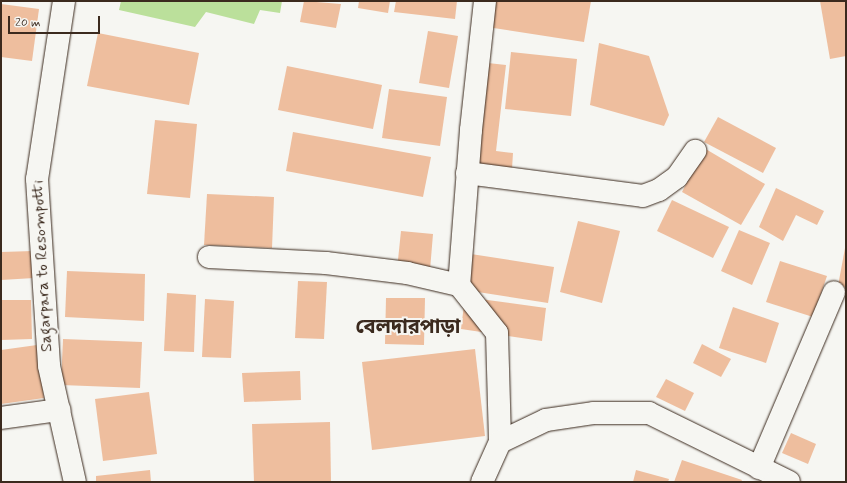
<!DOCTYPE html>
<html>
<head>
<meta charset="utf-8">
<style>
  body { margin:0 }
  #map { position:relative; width:847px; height:483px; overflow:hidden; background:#f6f6f2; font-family:Mynerve,"Noto Sans Bengali",sans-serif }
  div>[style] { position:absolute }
  .green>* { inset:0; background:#bbe09b }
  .building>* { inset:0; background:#eebe9e }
  .roads { filter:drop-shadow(0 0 1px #3b2a1e) drop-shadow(0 0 1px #3b2a1e) }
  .minor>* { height:22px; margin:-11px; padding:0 11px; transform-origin:11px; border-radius:11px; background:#f6f6f2 }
  .secondary>* { height:22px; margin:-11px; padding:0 11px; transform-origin:11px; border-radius:11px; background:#f6f6f2 }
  span { translate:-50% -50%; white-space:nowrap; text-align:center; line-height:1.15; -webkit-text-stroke:4px #f6f6f2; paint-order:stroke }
  .street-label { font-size:16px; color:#3b2a1e }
  .district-label { font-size:20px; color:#3b2a1e; font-weight:700 }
  .frame { position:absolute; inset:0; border:2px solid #3b2a1e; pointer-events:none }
  .scale { position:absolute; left:8px; top:16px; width:92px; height:18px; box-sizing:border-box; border:2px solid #3b2a1e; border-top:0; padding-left:5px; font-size:12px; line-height:14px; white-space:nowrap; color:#3b2a1e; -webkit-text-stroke:3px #f6f6f2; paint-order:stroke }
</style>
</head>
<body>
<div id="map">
  <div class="green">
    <div style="clip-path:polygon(121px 1px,282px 1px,280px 13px,260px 10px,254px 24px,206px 12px,195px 27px,119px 10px)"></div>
  </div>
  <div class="building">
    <div style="clip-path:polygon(304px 1px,341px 4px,336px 28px,300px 22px)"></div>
    <div style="clip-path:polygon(359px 1px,390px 1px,388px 13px,358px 8px)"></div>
    <div style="clip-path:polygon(396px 1px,457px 1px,455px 19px,394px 12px)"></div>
    <div style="clip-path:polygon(491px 1px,591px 1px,584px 42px,487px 27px)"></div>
    <div style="clip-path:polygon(820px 1px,846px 1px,846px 56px,830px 59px)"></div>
    <div style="clip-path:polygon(1px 4px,39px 9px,32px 61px,1px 57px)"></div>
    <div style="clip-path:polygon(428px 31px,458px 36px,449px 88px,419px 83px)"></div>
    <div style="clip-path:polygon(98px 33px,199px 53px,189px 105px,87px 86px)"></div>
    <div style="clip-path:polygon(599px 43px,649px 56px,669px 115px,664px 126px,590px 105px)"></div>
    <div style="clip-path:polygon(511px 52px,577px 59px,571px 116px,505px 109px)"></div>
    <div style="clip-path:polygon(488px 63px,506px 65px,496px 151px,513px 153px,512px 169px,476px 166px)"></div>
    <div style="clip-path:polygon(287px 66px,382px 85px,373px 129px,278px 110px)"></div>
    <div style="clip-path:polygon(389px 89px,447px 97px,440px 146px,382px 138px)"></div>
    <div style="clip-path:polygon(718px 117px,776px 148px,763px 173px,704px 142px)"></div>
    <div style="clip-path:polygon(155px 120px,197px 124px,190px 198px,147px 194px)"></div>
    <div style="clip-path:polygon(293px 132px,431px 157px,423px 197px,286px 171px)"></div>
    <div style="clip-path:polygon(704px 148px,765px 184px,741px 225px,682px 192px)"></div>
    <div style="clip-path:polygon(776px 188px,824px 211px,817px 225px,796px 215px,783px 241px,759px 227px)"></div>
    <div style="clip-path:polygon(207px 194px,274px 197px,272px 248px,204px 245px)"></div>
    <div style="clip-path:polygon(672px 200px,729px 227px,713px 258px,657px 231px)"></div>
    <div style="clip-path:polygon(578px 221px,620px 231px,602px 303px,560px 292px)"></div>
    <div style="clip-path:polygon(739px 230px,770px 243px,752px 285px,721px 271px)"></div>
    <div style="clip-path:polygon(401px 231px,433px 234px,429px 282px,396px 279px)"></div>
    <div style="clip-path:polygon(845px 248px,846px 248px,846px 287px,838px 286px)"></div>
    <div style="clip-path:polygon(33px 251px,34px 278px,1px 280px,1px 252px)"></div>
    <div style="clip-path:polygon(471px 254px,554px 267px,548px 303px,465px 290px)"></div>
    <div style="clip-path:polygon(780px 261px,827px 276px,813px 317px,766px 302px)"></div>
    <div style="clip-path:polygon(67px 271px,145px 274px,144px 321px,65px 317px)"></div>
    <div style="clip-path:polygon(298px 281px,327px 282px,324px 339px,295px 338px)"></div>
    <div style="clip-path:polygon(167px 293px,196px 295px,194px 352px,164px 351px)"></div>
    <div style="clip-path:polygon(465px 297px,546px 308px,542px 341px,461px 329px)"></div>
    <div style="clip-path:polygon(386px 298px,425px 298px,424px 345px,385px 344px)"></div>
    <div style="clip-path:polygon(205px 299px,234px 301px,231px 358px,202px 357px)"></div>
    <div style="clip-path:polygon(1px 300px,31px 300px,32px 339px,1px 340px)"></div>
    <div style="clip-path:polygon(733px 307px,779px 323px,766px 363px,719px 348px)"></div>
    <div style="clip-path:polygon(63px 339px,142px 342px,140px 388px,61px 385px)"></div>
    <div style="clip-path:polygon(702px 344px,731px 359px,721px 377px,693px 363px)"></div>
    <div style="clip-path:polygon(37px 345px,44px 398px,1px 404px,1px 350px)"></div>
    <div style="clip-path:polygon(475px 349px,485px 436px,372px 450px,362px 362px)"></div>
    <div style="clip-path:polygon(300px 371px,301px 400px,244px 402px,242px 373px)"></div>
    <div style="clip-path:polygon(666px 379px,694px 393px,685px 411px,656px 397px)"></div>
    <div style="clip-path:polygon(149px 392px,157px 454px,103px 461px,95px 399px)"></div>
    <div style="clip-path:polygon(330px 422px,331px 482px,254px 482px,252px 424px)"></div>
    <div style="clip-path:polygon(791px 433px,816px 444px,808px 464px,782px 453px)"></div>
    <div style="clip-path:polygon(682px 460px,742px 480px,741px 482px,674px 482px)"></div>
    <div style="clip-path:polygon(150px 470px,151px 482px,96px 482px,96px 476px)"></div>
    <div style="clip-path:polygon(636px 470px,669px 479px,668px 482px,633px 482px)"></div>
  </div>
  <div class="roads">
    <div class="minor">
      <div style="left:485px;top:1px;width:130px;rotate:96.2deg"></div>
      <div style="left:471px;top:130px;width:155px;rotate:94.4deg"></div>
      <div style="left:459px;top:285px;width:61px;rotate:51.6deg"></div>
      <div style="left:497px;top:333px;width:109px;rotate:88.4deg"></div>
      <div style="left:500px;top:442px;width:51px;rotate:-25.6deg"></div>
      <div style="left:546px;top:420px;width:49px;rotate:-8.3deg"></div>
      <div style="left:594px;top:413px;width:55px"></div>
      <div style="left:649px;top:413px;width:156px;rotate:26.2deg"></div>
      <div style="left:467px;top:173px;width:177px;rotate:7.4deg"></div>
      <div style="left:643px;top:196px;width:17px;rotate:-21deg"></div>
      <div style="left:659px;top:190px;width:22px;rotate:-36deg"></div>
      <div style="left:677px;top:177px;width:32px;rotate:-55deg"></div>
      <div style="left:209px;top:257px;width:117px;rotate:2.9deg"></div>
      <div style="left:326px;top:263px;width:82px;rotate:7deg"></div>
      <div style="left:407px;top:273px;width:53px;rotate:13deg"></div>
      <div style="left:1px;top:418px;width:59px;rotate:-7.9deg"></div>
      <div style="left:759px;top:468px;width:191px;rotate:-66.9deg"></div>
      <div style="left:482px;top:482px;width:44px;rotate:-65.8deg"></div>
    </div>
    <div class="secondary">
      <div style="left:64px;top:1px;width:180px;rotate:98.6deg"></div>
      <div style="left:37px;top:179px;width:187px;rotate:86.3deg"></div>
      <div style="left:49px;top:366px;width:119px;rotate:77.4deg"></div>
    </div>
  </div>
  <div class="street-label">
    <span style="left:43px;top:266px;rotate:-93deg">Sagarpara to Resompotti</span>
  </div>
  <div class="district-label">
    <span style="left:408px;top:327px">বেলদারপাড়া</span>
  </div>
  <div class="frame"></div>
  <div class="scale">20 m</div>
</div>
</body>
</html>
